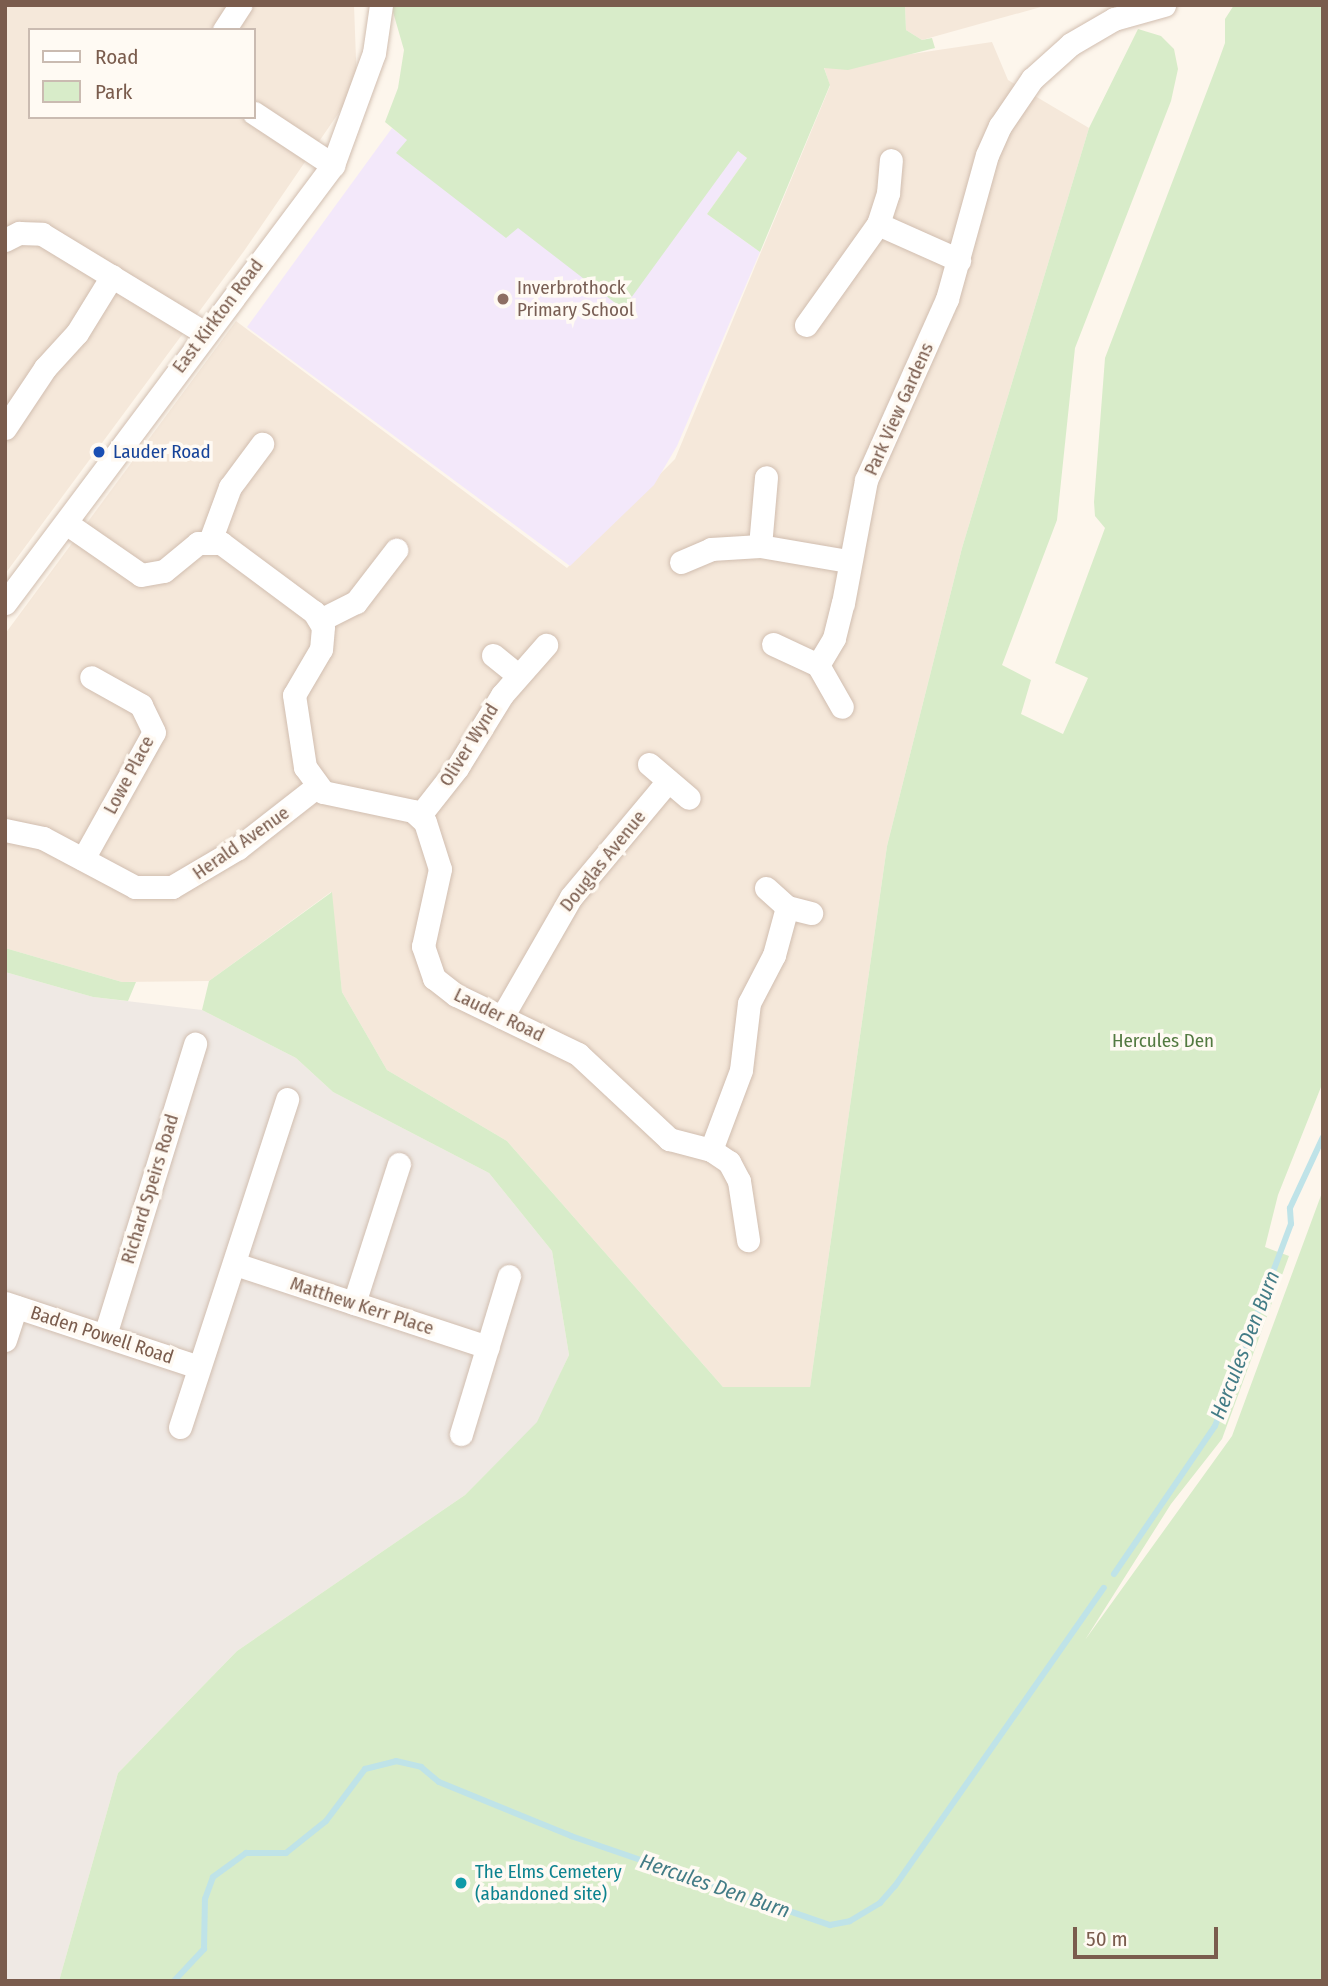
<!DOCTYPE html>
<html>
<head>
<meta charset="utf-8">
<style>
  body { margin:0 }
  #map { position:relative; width:1328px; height:1986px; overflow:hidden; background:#fdf6ec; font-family:"Fira Sans Condensed",sans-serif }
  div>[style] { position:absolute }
  .residential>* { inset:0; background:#f5e8da }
  .industrial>* { inset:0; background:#efe9e4 }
  .education>* { inset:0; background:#f3e8fa }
  .green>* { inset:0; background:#d8ecc9 }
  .stream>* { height:6px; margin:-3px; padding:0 3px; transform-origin:3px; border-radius:3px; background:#bfe3e8 }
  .roads { filter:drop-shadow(0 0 2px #d1beb0) drop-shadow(0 0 2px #d1beb0) }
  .street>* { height:23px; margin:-11.5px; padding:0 11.5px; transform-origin:11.5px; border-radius:11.5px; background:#fff }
  .dots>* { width:19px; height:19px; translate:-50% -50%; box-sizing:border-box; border:4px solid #fffaf3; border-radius:50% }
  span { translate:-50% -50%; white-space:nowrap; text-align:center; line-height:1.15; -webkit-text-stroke:7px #fffaf3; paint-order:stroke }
  .education-label { font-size:19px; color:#785e54 }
  .left { translate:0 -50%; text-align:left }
  .street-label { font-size:19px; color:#7a5c4d }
  .transit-label { font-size:19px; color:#164399 }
  .park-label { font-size:19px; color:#537a41 }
  .culture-label { font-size:19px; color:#0d838f }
  .water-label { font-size:21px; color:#437c86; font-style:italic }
  .frame { position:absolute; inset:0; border:7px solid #7a5c4d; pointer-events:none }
  .legend { position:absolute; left:28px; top:28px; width:228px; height:91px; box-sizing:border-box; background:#fffaf3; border:2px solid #cabbb1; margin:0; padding:9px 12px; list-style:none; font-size:21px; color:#7a5c4d }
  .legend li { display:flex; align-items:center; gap:14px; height:35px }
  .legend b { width:35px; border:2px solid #cabbb1 }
  .scale { position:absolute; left:1073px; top:1927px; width:145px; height:32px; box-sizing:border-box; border:4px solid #7a5c4d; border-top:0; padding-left:9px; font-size:21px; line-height:24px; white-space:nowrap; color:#7a5c4d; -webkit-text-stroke:5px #fffaf3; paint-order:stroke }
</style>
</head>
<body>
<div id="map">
  <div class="residential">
    <div style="clip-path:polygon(evenodd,5px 5px,354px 5px,357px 86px,244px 251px,5px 574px,5px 5px,30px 30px,254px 30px,254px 117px,30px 117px,30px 30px)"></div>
    <div style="clip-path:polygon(905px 5px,1048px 5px,922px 40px,906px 30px)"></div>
    <div style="clip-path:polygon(992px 42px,1008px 80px,1089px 128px,962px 548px,887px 846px,810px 1387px,723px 1387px,507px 1141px,387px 1070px,342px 992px,331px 892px,209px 981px,122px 982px,5px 948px,5px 634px,236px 321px,567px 568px,675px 459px,830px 86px,824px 67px)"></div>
  </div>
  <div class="industrial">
    <div style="clip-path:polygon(5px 972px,93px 997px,202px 1010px,296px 1058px,333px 1092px,489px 1173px,552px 1251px,569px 1355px,538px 1422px,465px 1495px,237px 1651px,118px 1773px,59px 1981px,5px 1981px)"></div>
  </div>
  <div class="education">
    <div style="clip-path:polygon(568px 24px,747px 158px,707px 214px,760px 252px,677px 446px,654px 485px,570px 566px,247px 327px,392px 128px,407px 140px)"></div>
  </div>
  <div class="green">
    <div style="clip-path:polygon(391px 5px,905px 5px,906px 30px,922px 40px,932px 38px,935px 48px,848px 70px,824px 68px,830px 85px,760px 252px,707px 214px,747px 158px,738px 151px,623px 309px,518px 228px,506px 238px,396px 153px,407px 140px,385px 122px,398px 88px,404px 50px)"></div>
    <div style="clip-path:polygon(1234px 5px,1323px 5px,1323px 1082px,1278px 1195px,1265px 1247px,1289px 1256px,1222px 1439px,1171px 1504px,1085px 1640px,1232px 1436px,1323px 1190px,1323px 1981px,59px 1981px,118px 1773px,237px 1651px,465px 1495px,537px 1422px,569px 1355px,552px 1251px,489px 1173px,333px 1092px,296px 1058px,202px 1010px,209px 981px,332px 892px,342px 992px,387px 1070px,507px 1141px,723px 1387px,810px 1387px,887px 846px,962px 548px,1089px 128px,1138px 29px,1161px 36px,1174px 49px,1178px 69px,1171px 101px,1075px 348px,1057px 520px,1002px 665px,1031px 680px,1021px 714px,1063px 734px,1088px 678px,1055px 663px,1105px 528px,1095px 516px,1094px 502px,1105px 358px,1217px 65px,1225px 43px,1225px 19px)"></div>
    <div style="clip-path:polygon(5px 948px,122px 982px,136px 982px,128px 1001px,93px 997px,5px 972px)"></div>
  </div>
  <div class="stream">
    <div style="left:1114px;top:1574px;width:179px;rotate:-55.7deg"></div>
    <div style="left:1215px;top:1426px;width:216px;rotate:-69.4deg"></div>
    <div style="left:1291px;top:1224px;width:16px;rotate:-94deg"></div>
    <div style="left:1290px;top:1208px;width:78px;rotate:-65.1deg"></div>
    <div style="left:174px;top:1981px;width:44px;rotate:-46.8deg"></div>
    <div style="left:204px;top:1949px;width:50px;rotate:-88.9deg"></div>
    <div style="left:205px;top:1899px;width:23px;rotate:-70deg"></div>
    <div style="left:213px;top:1877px;width:41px;rotate:-36deg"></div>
    <div style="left:246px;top:1853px;width:40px"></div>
    <div style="left:286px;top:1853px;width:51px;rotate:-38.7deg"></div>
    <div style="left:326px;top:1821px;width:65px;rotate:-53.1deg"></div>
    <div style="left:365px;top:1769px;width:32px;rotate:-14deg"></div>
    <div style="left:396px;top:1761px;width:26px;rotate:13deg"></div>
    <div style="left:421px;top:1767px;width:23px;rotate:40deg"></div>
    <div style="left:439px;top:1782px;width:143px;rotate:22.2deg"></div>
    <div style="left:571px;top:1836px;width:274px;rotate:19deg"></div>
    <div style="left:830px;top:1925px;width:20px;rotate:-11deg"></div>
    <div style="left:850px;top:1921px;width:35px;rotate:-31deg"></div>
    <div style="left:880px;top:1903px;width:23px;rotate:-49deg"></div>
    <div style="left:895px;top:1886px;width:364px;rotate:-55deg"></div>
  </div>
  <div class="roads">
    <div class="street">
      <div style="left:224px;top:30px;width:30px;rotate:-57deg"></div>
      <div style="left:254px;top:113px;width:95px;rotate:33.4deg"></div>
      <div style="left:878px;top:224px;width:89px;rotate:24deg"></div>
      <div style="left:5px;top:240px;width:16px;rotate:-27deg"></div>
      <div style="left:19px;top:233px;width:23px;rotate:2deg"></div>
      <div style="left:42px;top:234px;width:191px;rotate:31.3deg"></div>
      <div style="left:806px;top:325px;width:124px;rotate:-54.5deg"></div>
      <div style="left:878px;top:224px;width:33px;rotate:-72deg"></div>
      <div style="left:888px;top:193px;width:33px;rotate:-85deg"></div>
      <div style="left:5px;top:428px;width:72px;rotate:-56.3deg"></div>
      <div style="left:45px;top:368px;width:47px;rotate:-47.6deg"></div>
      <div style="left:77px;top:333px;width:67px;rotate:-58.4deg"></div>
      <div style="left:66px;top:523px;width:91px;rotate:34.7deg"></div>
      <div style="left:141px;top:575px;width:23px;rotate:-10deg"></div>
      <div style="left:164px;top:571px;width:44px;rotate:-39.5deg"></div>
      <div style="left:198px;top:543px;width:23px"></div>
      <div style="left:221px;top:543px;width:116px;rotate:36.6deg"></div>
      <div style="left:314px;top:612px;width:17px;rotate:59deg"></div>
      <div style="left:323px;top:627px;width:22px;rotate:95deg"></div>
      <div style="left:321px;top:649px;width:53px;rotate:120.4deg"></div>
      <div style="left:294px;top:695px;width:73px;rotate:81.3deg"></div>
      <div style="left:305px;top:767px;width:31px;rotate:54deg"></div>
      <div style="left:323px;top:792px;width:92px;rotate:11.9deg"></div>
      <div style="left:413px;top:811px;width:16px;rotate:43deg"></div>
      <div style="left:425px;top:822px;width:49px;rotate:72.3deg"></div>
      <div style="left:440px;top:869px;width:79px;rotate:102.4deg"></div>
      <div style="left:423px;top:946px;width:34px;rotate:71deg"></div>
      <div style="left:434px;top:978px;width:28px;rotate:38deg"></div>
      <div style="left:456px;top:995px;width:136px;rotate:25.8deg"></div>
      <div style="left:578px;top:1054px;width:125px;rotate:43deg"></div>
      <div style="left:669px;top:1139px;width:43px;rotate:14.7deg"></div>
      <div style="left:711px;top:1150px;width:22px;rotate:34deg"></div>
      <div style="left:729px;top:1162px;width:21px;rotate:62deg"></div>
      <div style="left:739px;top:1181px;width:60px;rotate:81.3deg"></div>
      <div style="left:210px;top:541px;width:58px;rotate:-69.7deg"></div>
      <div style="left:230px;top:487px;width:54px;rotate:-53.3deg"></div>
      <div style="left:760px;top:546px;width:69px;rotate:-85deg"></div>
      <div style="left:681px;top:562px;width:33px;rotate:-23deg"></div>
      <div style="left:711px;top:549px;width:49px;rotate:-3.5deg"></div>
      <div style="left:760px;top:546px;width:89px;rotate:9.7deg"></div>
      <div style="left:5px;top:603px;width:547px;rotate:-53.17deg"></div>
      <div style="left:333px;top:165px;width:119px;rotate:-69.9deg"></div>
      <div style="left:374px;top:53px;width:49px;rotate:-81.7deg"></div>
      <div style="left:320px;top:620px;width:40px;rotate:-26.6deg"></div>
      <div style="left:356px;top:602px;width:66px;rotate:-52.4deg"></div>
      <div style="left:773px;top:644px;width:50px;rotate:25deg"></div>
      <div style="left:818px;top:665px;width:48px;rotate:60.3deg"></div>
      <div style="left:493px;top:655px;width:32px;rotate:39deg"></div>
      <div style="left:818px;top:665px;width:31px;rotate:-59deg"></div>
      <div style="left:834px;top:638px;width:36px;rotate:-76deg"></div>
      <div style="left:843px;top:603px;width:125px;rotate:-79.4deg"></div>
      <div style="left:866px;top:480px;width:198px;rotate:-65.9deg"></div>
      <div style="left:947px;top:299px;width:149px;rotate:-74.5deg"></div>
      <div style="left:987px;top:155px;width:32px;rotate:-66deg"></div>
      <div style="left:1000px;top:126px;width:57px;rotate:-55.8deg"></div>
      <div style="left:1032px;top:79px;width:52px;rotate:-41.9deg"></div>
      <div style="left:1071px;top:44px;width:50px;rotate:-30.2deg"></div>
      <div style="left:1114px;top:19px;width:52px;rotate:-15.6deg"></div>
      <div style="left:649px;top:764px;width:52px;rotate:40.4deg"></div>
      <div style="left:420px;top:815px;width:60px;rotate:-51.8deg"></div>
      <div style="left:457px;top:768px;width:86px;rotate:-58.3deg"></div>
      <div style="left:502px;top:695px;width:67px;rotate:-48.7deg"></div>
      <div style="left:5px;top:830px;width:39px;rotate:12deg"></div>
      <div style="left:43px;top:838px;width:104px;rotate:28deg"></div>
      <div style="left:135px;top:887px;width:37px"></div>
      <div style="left:172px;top:887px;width:77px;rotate:-30.6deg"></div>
      <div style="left:238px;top:848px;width:99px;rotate:-38deg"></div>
      <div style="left:83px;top:859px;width:145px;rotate:-60.8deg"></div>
      <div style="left:154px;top:732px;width:30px;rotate:-116deg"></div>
      <div style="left:141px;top:705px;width:57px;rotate:-150.8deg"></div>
      <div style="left:766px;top:888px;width:28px;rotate:42deg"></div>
      <div style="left:787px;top:907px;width:25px;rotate:14deg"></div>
      <div style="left:502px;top:1017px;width:138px;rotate:-60.1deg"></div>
      <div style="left:571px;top:897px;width:151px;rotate:-50.1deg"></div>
      <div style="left:711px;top:1150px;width:85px;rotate:-69.4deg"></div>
      <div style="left:741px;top:1070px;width:67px;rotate:-83.2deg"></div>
      <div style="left:749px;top:1003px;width:54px;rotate:-62.5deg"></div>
      <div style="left:774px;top:955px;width:50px;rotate:-74.8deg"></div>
      <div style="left:235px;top:1264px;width:266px;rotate:18.2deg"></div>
      <div style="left:5px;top:1303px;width:203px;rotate:18.3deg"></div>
      <div style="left:354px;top:1303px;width:146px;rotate:-72.1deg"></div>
      <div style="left:105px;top:1335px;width:305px;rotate:-72.8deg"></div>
      <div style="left:5px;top:1340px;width:35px;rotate:-72deg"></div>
      <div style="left:180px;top:1427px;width:345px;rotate:-71.9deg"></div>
      <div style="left:461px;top:1434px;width:165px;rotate:-73.1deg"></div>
    </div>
  </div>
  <div class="dots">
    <div style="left:503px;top:299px;background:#8d6e63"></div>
    <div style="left:99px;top:452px;background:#1a4fb4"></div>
    <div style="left:461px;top:1883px;background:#0f9aa8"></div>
  </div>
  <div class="education-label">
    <span class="left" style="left:517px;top:299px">Inverbrothock<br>Primary School</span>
  </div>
  <div class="street-label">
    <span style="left:218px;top:316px;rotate:-53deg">East Kirkton Road</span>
    <span style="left:899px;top:409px;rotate:-66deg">Park View Gardens</span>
    <span style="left:469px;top:745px;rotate:-58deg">Oliver Wynd</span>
    <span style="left:129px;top:775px;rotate:-62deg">Lowe Place</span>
    <span style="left:241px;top:843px;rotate:-35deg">Herald Avenue</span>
    <span style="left:603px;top:861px;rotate:-51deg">Douglas Avenue</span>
    <span style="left:499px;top:1015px;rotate:26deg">Lauder Road</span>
    <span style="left:150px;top:1189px;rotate:-73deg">Richard Speirs Road</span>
    <span style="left:362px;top:1306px;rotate:18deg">Matthew Kerr Place</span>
    <span style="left:102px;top:1335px;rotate:18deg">Baden Powell Road</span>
  </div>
  <div class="transit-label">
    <span class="left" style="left:113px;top:452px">Lauder Road</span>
  </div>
  <div class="park-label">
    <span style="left:1163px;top:1041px">Hercules Den</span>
  </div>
  <div class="culture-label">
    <span class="left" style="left:475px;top:1883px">The Elms Cemetery<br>(abandoned site)</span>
  </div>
  <div class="water-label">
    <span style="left:1245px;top:1345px;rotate:-69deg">Hercules Den Burn</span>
    <span style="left:715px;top:1886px;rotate:19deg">Hercules Den Burn</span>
  </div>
  <div class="frame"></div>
  <ul class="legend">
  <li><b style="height:9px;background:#fff"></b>Road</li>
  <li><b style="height:19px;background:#d8ecc9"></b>Park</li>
  </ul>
  <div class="scale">50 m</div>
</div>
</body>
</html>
